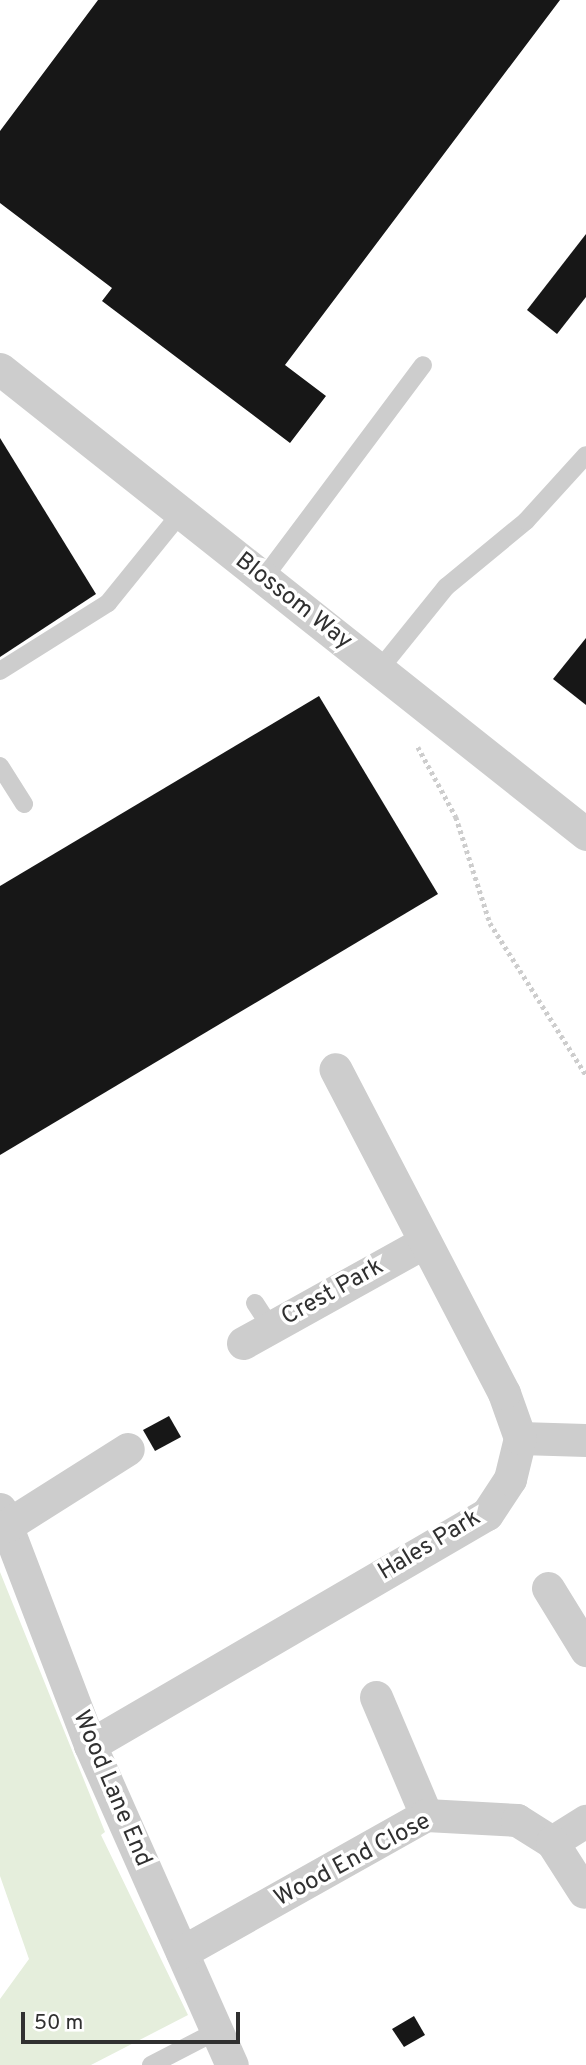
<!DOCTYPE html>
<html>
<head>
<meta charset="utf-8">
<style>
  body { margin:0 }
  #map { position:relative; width:586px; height:2065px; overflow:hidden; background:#fff; font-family:Overpass,sans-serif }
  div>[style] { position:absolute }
  .green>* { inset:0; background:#e5eedc }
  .building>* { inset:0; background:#171717 }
  .path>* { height:4.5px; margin-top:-2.25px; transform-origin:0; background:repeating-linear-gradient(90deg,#cdcdcd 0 3.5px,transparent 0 7px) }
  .service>* { height:18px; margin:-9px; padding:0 9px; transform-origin:9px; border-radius:9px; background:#cdcdcd }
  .minor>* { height:33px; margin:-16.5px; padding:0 16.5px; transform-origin:16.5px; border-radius:16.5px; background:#cdcdcd }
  span { translate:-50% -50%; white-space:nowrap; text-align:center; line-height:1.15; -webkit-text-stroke:7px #fff; paint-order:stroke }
  .street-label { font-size:24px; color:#303030 }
  .scale { position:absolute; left:21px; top:2012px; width:219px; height:32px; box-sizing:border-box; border:4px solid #303030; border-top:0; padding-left:9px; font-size:21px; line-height:24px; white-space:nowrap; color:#303030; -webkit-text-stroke:5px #fff; paint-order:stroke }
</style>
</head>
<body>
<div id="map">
  <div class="green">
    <div style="clip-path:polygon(0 1572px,105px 1832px,101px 1835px,188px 2015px,91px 2065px,0 2065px,0 1999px,29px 1959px,0 1876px)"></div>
  </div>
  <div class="building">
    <div style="clip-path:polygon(98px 0,560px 0,285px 365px,326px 396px,290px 443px,102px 301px,112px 288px,0 203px,0 131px)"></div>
    <div style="clip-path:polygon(586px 234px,586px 297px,557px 334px,527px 310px)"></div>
    <div style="clip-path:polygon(0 438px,96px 594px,0 657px)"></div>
    <div style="clip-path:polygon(586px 638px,586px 705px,553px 679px)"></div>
    <div style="clip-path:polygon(319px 696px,438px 894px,0 1155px,0 886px)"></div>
    <div style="clip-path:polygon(169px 1416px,181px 1437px,155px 1451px,143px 1430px)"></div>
    <div style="clip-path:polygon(414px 2016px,425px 2035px,404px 2047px,392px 2029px)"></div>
  </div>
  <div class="path">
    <div style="left:418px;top:747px;width:80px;rotate:61.5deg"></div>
    <div style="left:456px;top:817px;width:111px;rotate:72.2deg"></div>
    <div style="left:490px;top:923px;width:180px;rotate:57.7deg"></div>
  </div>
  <div class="service">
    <div style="left:263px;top:579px;width:267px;rotate:-53.2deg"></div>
    <div style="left:379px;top:670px;width:107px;rotate:-51.1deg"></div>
    <div style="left:446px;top:587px;width:104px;rotate:-39.5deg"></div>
    <div style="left:526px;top:521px;width:89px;rotate:-47.7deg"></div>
    <div style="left:0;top:671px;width:128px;rotate:-32.2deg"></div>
    <div style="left:108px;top:603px;width:114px;rotate:-51deg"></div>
    <div style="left:0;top:766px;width:45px;rotate:57.7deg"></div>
    <div style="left:255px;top:1303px;width:30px;rotate:57deg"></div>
    <div style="left:151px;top:2065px;width:74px;rotate:-27.3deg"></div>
  </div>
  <div class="minor">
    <div style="left:0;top:369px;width:748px;rotate:38.43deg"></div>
    <div style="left:243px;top:1343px;width:206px;rotate:-29.1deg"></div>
    <div style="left:520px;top:1438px;width:66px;rotate:1.7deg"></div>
    <div style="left:0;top:1509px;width:253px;rotate:69.1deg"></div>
    <div style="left:90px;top:1745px;width:350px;rotate:66.1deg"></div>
    <div style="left:6px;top:1526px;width:144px;rotate:-32.3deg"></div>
    <div style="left:548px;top:1588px;width:73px;rotate:58.5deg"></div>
    <div style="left:376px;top:1697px;width:128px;rotate:67deg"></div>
    <div style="left:90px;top:1745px;width:459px;rotate:-30.2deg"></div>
    <div style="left:487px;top:1514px;width:42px;rotate:-56.7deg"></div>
    <div style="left:510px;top:1479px;width:42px;rotate:-76.3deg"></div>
    <div style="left:520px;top:1438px;width:48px;rotate:-109.6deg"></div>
    <div style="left:504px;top:1393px;width:365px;rotate:-117.5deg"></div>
    <div style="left:552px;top:1842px;width:40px;rotate:-32deg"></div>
    <div style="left:182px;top:1952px;width:280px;rotate:-29.3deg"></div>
    <div style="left:426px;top:1815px;width:91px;rotate:3.1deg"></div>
    <div style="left:517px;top:1820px;width:41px;rotate:32.2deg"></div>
    <div style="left:552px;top:1842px;width:59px;rotate:57.4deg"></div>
  </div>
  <div class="street-label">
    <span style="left:293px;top:602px;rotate:38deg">Blossom Way</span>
    <span style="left:333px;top:1293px;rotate:-29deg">Crest Park</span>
    <span style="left:430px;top:1546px;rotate:-31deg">Hales Park</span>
    <span style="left:111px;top:1789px;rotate:67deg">Wood Lane End</span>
    <span style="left:353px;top:1861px;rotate:-28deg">Wood End Close</span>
  </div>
  <div class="scale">50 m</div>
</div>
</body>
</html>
